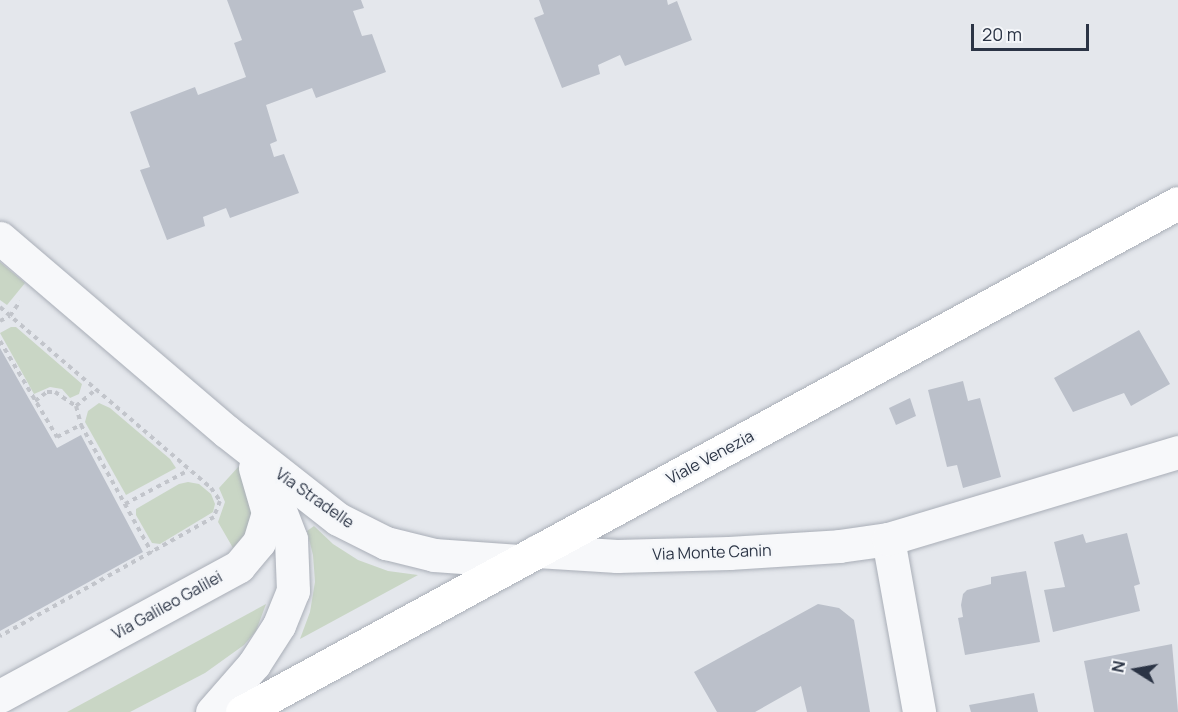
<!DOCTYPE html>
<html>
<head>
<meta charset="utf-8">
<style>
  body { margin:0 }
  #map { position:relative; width:1178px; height:712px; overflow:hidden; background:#e4e7ec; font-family:Manrope,sans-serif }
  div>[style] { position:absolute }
  .green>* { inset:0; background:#c9d6c5 }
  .building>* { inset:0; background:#bbc0ca }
  .path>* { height:4px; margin-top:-2px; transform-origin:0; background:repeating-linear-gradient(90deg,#c2c5cb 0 4.5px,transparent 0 9px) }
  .roads { filter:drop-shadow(0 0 2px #a9aeb7) drop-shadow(0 0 2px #a9aeb7) }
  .minor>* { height:33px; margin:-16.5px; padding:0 16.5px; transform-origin:16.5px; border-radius:16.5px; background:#f7f8fa }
  .major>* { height:33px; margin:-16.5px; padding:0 16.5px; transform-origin:16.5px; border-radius:16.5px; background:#fff }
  span { translate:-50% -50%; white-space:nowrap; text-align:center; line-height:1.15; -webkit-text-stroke:4.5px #f4f6f9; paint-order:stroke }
  .street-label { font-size:16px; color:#2b3445 }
  .north { position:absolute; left:1106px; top:640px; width:60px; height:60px; -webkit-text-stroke:4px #f4f6f9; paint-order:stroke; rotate:281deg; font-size:16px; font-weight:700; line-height:24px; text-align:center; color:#2b3445 }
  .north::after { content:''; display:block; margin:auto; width:21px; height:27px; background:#2b3445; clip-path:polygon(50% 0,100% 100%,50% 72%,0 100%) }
  .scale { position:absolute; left:971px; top:24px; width:118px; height:27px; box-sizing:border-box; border:3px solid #2b3445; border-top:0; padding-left:8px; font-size:18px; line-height:21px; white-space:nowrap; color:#2b3445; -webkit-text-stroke:4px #f4f6f9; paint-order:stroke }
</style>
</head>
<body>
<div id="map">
  <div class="green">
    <div style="clip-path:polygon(0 262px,25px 283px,7px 305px,0 300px)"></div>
    <div style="clip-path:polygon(11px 327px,16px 327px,82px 384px,79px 394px,70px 398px,62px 389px,50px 387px,34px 394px,0 333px)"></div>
    <div style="clip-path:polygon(99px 403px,110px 408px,170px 459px,176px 468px,126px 495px,85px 422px,88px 411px)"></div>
    <div style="clip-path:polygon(240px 465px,252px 500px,250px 528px,233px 548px,218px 522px,225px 502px,219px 488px)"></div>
    <div style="clip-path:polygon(188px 482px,199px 484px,211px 494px,215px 504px,213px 512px,160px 544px,152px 543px,136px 515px,136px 509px,179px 484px)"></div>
    <div style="clip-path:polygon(314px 526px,333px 544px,358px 560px,388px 571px,418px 575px,300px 639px,310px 612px,315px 582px,313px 555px,307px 531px)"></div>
    <div style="clip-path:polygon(266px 604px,256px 631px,244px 645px,205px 673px,130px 712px,67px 712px)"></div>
  </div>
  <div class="building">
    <div style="clip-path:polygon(227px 0,361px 0,364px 8px,353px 11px,362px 36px,372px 34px,386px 72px,316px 98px,312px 88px,266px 105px,277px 141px,270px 144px,274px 157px,284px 154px,299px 193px,230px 218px,226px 208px,203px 217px,205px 226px,167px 240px,140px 170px,150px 167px,130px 112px,195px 87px,198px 95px,246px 77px,234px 43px,242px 40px)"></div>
    <div style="clip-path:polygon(539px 0,667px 0,668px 5px,677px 1px,692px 40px,625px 66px,620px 55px,598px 65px,600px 74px,562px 88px,534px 18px,544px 14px)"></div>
    <div style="clip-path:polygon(1139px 330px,1170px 384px,1131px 406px,1124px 393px,1073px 412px,1054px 378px)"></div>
    <div style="clip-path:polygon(0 348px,57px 448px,81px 435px,143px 552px,0 631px)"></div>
    <div style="clip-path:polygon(963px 381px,968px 401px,980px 398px,1001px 477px,963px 488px,957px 465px,947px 467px,928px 390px)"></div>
    <div style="clip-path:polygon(910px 398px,916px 416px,896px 425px,889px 408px)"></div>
    <div style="clip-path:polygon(1127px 533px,1140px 584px,1134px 586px,1140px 611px,1053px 632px,1044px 590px,1065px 587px,1054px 542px,1083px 534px,1086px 543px)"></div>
    <div style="clip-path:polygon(1026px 571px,1040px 642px,965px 655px,958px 618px,963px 617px,961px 605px,963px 594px,967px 590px,991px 584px,991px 577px)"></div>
    <div style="clip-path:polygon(818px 604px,839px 608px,854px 620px,870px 712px,807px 712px,801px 686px,755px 712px,717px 712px,694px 672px)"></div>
    <div style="clip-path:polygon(1172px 644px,1178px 712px,1094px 712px,1084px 661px)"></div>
    <div style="clip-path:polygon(1034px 693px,1038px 712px,971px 712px,969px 705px)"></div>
  </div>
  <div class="path">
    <div style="left:0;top:307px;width:278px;rotate:40.6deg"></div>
    <div style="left:211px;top:488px;width:16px;rotate:55deg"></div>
    <div style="left:220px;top:501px;width:17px;rotate:111deg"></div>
    <div style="left:214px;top:517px;width:245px;rotate:150.9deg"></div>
    <div style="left:0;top:321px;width:11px;rotate:-27deg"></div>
    <div style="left:10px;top:316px;width:18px;rotate:-56deg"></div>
    <div style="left:0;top:341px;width:112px;rotate:59.3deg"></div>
    <div style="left:57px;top:437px;width:27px;rotate:-27deg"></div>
    <div style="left:81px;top:425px;width:146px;rotate:61deg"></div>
    <div style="left:35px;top:401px;width:15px;rotate:-37deg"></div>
    <div style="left:47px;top:392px;width:8px"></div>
    <div style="left:55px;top:392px;width:25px;rotate:34deg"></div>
    <div style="left:76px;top:406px;width:20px;rotate:75deg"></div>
    <div style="left:76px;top:406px;width:25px;rotate:-40deg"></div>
    <div style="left:125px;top:504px;width:72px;rotate:-28deg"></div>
  </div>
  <div class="roads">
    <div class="minor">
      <div style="left:0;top:238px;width:297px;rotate:40.5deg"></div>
      <div style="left:226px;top:431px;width:142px;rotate:38.2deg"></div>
      <div style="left:338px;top:519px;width:54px;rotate:26.6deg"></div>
      <div style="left:386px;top:543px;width:49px;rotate:14deg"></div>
      <div style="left:434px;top:555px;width:85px;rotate:4deg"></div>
      <div style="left:888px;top:539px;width:176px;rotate:79.8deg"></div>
      <div style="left:537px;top:551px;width:80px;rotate:3.6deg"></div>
      <div style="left:617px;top:556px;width:112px;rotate:-1.5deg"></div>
      <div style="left:729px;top:553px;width:110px;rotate:-3.6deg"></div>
      <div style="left:839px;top:546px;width:49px;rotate:-8.1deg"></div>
      <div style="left:888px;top:539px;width:303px;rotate:-16.7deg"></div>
      <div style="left:0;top:696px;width:272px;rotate:-28.5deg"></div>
      <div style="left:239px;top:566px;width:31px;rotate:-50deg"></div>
      <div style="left:259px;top:542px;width:30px;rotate:-73deg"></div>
      <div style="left:268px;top:513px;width:47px;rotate:-106.1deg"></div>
      <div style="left:212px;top:712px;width:64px;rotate:-48.8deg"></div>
      <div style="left:254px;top:664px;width:46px;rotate:-57.3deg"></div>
      <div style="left:279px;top:625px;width:37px;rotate:-68deg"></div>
      <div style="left:293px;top:591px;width:52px;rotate:-92.2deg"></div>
      <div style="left:291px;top:539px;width:42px;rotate:-111deg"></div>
      <div style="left:276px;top:500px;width:14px;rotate:-124deg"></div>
    </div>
    <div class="major">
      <div style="left:242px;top:712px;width:1065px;rotate:-28.54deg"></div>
    </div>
  </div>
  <div class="street-label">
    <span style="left:710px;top:457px;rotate:-28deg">Viale Venezia</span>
    <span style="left:315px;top:498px;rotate:35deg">Via Stradelle</span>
    <span style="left:712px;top:552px;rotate:-2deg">Via Monte Canin</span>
    <span style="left:167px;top:605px;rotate:-29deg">Via Galileo Galilei</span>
  </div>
  <div class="north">N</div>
  <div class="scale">20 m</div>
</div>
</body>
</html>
